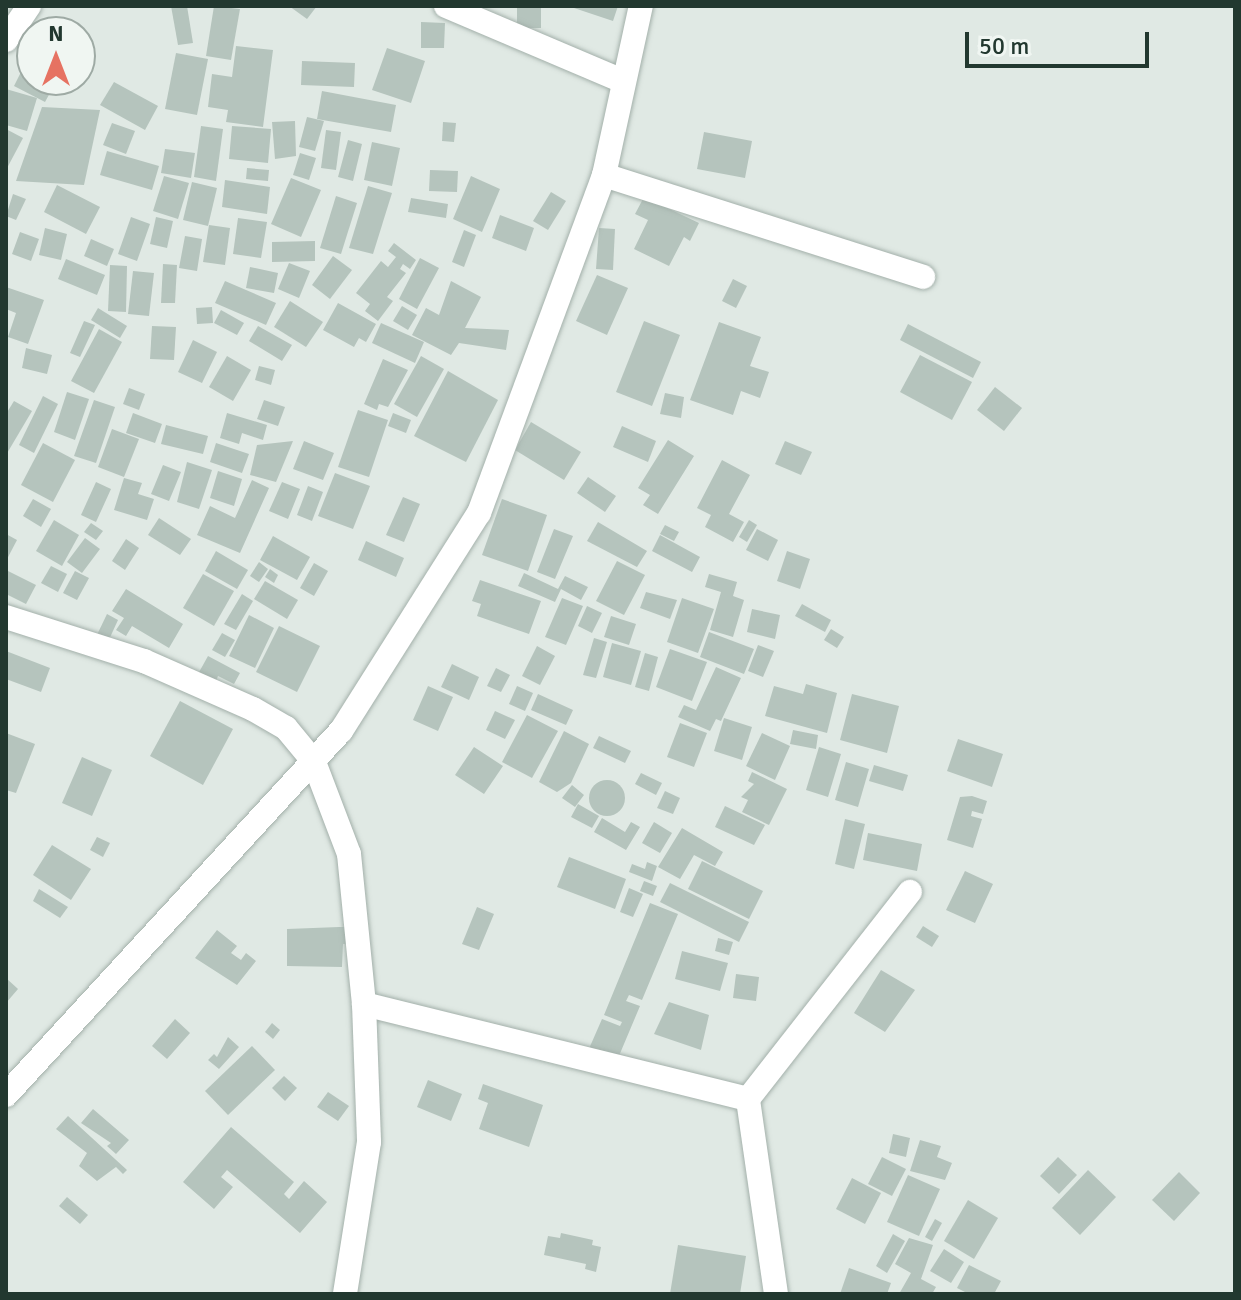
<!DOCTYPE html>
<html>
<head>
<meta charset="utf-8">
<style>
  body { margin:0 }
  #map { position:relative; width:1241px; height:1300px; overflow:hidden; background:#e0e9e4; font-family:Signika,sans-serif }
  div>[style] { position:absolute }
  .building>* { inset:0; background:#b5c4bd }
  .round { border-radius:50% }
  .roads { filter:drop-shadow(0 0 2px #a3b0aa) drop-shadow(0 0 2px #a3b0aa) }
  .minor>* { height:24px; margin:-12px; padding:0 12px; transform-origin:12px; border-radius:12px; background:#fff }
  span { translate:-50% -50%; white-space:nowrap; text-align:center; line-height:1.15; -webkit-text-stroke:6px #f0f6f2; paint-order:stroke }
  .frame { position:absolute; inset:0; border:8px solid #22382f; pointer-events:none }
  .north { position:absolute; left:16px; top:16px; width:80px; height:80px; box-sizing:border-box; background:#f0f6f2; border:2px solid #9eaaa4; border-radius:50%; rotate:0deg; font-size:22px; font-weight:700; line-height:32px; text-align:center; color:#22382f }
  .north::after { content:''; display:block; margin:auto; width:28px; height:36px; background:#e67262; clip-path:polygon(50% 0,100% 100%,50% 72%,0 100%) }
  .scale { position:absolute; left:965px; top:32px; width:184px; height:36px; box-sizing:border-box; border:4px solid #22382f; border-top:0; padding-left:10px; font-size:24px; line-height:28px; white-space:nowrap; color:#22382f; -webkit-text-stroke:6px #f0f6f2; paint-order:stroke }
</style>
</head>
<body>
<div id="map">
  <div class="building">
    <div style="clip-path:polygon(171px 6px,187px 6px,193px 43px,178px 45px)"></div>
    <div style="clip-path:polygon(214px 6px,240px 9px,231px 60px,206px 56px)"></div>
    <div style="clip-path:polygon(289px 6px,317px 6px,307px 19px)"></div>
    <div style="clip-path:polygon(517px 6px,541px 6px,541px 28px,517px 28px)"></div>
    <div style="clip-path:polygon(568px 6px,618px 6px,613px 21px)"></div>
    <div style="clip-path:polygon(421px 22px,445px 23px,444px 48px,421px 48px)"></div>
    <div style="clip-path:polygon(236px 46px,273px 50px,263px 127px,226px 122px,228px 110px,208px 107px,212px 74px,232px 77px)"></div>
    <div style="clip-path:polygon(387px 48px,425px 61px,411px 103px,372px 90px)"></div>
    <div style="clip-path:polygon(32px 50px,32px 80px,57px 80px,45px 102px,14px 86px)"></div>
    <div style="clip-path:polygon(176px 53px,208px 59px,197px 115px,165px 109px)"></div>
    <div style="clip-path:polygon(302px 61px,355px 63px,354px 87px,301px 85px)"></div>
    <div style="clip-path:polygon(114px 82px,158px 106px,145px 130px,100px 105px)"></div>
    <div style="clip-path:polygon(6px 89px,37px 98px,27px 131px,6px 125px)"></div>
    <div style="clip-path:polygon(322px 91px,396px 105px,391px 132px,317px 119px)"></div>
    <div style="clip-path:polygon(42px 107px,100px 110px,84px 185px,16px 181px)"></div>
    <div style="clip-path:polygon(307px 117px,324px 121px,315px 151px,299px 147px)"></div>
    <div style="clip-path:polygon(295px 121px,296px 156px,275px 159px,272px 122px)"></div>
    <div style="clip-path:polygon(443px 122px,456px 123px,454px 142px,442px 141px)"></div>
    <div style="clip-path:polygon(112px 123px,135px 131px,126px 154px,103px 145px)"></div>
    <div style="clip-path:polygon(201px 126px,223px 129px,216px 181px,194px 177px)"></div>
    <div style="clip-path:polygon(232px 126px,271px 129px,268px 163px,229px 159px)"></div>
    <div style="clip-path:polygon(6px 129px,23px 138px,6px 170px)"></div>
    <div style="clip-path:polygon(326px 130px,341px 132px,336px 170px,321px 168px)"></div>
    <div style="clip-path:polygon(704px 132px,752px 141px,745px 178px,697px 169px)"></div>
    <div style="clip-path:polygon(348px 140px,362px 144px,353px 181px,338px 177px)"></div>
    <div style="clip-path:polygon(372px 142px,400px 148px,392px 186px,364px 180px)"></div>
    <div style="clip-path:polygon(165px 149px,195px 153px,191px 178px,161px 173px)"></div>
    <div style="clip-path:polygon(107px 151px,159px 166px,152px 190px,100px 175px)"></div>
    <div style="clip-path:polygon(300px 153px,316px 158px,309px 180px,293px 175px)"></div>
    <div style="clip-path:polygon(247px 168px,269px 170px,268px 181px,246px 179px)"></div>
    <div style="clip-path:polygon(430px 170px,458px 171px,457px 192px,429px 191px)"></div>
    <div style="clip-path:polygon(164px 176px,189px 183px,178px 219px,153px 211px)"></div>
    <div style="clip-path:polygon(471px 176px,500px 189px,482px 232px,453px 219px)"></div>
    <div style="clip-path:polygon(291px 178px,321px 190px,301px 237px,271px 224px)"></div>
    <div style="clip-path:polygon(225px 180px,270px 187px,267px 214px,222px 207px)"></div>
    <div style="clip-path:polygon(192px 182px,217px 188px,208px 226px,183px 220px)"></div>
    <div style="clip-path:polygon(57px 185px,100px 207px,86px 234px,44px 212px)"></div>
    <div style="clip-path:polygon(368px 186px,392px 193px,373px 254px,349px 248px)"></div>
    <div style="clip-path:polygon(551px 192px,566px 201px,548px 230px,533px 221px)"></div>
    <div style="clip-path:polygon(13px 194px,26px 199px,16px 220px,6px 216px)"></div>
    <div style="clip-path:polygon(336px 196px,357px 203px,341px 254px,320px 248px)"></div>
    <div style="clip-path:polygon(644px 197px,699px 223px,690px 241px,684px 237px,669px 266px,634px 249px,648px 220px,635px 214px)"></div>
    <div style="clip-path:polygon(411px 198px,448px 204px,446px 218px,408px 212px)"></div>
    <div style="clip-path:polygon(500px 215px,534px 228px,526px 251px,492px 238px)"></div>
    <div style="clip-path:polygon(131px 217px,150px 224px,137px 261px,118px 254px)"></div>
    <div style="clip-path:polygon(156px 217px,173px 221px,167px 248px,150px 244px)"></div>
    <div style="clip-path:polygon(238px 218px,267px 222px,261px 258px,233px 254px)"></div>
    <div style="clip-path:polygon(209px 225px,230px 228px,225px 265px,203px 262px)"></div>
    <div style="clip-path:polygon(45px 228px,67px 234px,61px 260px,39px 255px)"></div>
    <div style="clip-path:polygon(599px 228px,615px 229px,613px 270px,596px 269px)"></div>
    <div style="clip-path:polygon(464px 230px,476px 235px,464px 267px,452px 262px)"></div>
    <div style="clip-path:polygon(20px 232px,39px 239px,31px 261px,12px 254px)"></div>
    <div style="clip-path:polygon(185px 236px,202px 239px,197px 271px,179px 268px)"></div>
    <div style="clip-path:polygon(91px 239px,114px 249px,107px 266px,84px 256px)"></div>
    <div style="clip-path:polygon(315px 241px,315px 261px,272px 262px,272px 242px)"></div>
    <div style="clip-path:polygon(394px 243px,416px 260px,410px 269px,403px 264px,400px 269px,406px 273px,387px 297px,393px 301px,378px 321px,365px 311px,370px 304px,356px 293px,381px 261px,388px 267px,396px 257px,388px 251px)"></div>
    <div style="clip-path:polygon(333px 256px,352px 270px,330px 299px,312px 285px)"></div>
    <div style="clip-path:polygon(420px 258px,439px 268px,417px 309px,399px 299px)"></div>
    <div style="clip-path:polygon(66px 259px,105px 275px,97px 295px,58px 279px)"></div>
    <div style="clip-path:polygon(289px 263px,310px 271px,299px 298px,278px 289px)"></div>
    <div style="clip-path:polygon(163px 264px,177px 265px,175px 303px,161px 303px)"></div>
    <div style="clip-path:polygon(110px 265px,127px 266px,126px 312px,108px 311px)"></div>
    <div style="clip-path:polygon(250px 267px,278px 273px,274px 293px,246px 288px)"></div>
    <div style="clip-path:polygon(133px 271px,154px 273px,149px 316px,128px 314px)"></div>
    <div style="clip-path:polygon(597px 275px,628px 288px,607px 335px,576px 321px)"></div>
    <div style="clip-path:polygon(733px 279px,747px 286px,736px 308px,722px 301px)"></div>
    <div style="clip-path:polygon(225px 281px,276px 303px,266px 325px,215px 303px)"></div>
    <div style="clip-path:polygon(451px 281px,481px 297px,465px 328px,509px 330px,506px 350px,459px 343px,451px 355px,412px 335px,426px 308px,439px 315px)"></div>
    <div style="clip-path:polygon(6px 287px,44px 300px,28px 344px,8px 337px,16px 313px,6px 309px)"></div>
    <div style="clip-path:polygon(290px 301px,323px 322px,306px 347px,274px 327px)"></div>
    <div style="clip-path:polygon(338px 303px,376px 324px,366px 342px,359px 338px,354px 347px,323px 330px)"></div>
    <div style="clip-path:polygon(402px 306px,417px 315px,408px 330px,393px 321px)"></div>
    <div style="clip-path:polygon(212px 307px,213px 323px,197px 324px,196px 308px)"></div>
    <div style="clip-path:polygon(98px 308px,127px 326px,120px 338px,91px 320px)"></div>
    <div style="clip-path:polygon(221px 310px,244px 323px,237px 335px,214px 323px)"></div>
    <div style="clip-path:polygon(84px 321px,95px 325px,80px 357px,70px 353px)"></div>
    <div style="clip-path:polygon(644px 321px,680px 335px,652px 406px,616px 392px)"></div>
    <div style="clip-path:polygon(719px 322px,761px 337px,750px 366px,769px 372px,760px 398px,741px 391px,733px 415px,690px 400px)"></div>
    <div style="clip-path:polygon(381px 323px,424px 342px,415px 363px,372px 343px)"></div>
    <div style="clip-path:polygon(908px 324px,981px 362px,973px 378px,900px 340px)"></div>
    <div style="clip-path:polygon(152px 326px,176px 327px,174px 360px,150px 359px)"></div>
    <div style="clip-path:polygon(258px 326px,292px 345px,282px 361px,249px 341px)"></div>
    <div style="clip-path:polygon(99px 329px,122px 342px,94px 393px,71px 381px)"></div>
    <div style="clip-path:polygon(193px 340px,217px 352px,202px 383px,178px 372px)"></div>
    <div style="clip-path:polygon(26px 348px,52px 355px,47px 374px,22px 368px)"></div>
    <div style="clip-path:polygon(920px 355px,972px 382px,952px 420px,900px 392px)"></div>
    <div style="clip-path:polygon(227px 356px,251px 370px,233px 401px,209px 387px)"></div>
    <div style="clip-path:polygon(421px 356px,444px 369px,417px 417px,394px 404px)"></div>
    <div style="clip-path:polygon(383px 359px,408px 370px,388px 407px,379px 404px,377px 410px,364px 404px)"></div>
    <div style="clip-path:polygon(259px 366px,275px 370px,271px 385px,255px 380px)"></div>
    <div style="clip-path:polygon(448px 371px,498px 400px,466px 462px,414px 436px)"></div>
    <div style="clip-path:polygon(995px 387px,1022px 408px,1004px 431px,977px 410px)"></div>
    <div style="clip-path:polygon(129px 388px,145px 394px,139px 410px,123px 404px)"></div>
    <div style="clip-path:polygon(67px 392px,89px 399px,75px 440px,54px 432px)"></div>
    <div style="clip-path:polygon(665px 393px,684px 397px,681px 418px,660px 414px)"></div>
    <div style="clip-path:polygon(43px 396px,58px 404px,34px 453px,19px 445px)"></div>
    <div style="clip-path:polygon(94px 400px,115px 407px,96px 463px,74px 456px)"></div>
    <div style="clip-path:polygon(264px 400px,285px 407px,278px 426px,257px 419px)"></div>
    <div style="clip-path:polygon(14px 401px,32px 411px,6px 455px,6px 414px)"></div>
    <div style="clip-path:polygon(358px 410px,388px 420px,369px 477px,338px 467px)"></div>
    <div style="clip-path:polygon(133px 413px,162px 424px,155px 443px,126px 433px)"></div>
    <div style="clip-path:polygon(227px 413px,267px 425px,263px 440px,242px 433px,239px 444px,220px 438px)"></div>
    <div style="clip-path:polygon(393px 413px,411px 420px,406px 433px,388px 426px)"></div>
    <div style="clip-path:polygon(531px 422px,581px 452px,564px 480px,515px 450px)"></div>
    <div style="clip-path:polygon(166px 425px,208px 436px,203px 454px,161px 444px)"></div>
    <div style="clip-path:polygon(622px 426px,656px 441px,648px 462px,613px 447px)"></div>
    <div style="clip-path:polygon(112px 429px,139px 439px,124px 477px,98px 467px)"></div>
    <div style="clip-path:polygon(668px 440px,694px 456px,658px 514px,643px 505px,650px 495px,638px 488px)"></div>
    <div style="clip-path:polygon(293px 441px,276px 482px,250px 475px,257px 445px)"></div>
    <div style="clip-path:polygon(304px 441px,334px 453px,323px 480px,293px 469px)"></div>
    <div style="clip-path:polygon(785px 441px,812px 452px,801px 475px,775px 464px)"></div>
    <div style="clip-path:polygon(43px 443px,75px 460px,53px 502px,21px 485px)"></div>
    <div style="clip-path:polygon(216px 443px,249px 454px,242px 473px,210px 462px)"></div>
    <div style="clip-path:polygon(722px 460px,750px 475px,729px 514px,744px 522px,733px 542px,705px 527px,711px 515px,697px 508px)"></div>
    <div style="clip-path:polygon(187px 462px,212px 470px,199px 509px,177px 502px)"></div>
    <div style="clip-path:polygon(163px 465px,181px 472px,169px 501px,151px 494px)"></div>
    <div style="clip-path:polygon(218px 471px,242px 479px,234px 506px,210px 498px)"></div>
    <div style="clip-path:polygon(335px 473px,370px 486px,353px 529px,318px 516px)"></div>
    <div style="clip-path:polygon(588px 477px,616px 496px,605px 512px,577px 493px)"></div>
    <div style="clip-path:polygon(124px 478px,142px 483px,138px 494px,154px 499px,147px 520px,114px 510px)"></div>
    <div style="clip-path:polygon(252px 480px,269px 488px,240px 553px,197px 535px,210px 506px,235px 518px)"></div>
    <div style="clip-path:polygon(96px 482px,111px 489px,96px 522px,81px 515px)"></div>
    <div style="clip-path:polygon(282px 482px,300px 489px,288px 519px,269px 511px)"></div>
    <div style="clip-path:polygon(308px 486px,323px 492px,312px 521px,297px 515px)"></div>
    <div style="clip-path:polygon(403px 497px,420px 504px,404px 542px,386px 535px)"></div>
    <div style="clip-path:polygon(33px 499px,51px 509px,41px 527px,23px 516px)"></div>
    <div style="clip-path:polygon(502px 499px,547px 515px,528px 571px,482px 555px)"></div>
    <div style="clip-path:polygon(159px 518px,191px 539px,180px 555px,148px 535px)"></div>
    <div style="clip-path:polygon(54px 520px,79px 535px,62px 566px,36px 551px)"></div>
    <div style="clip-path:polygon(749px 520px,757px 525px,747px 542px,739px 537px)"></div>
    <div style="clip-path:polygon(598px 522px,647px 551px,637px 567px,587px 541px)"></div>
    <div style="clip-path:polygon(91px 523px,103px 531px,96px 540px,84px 532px)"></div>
    <div style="clip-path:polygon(665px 525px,679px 532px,674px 541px,660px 534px)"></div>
    <div style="clip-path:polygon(554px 529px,573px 536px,555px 579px,537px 572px)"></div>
    <div style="clip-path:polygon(757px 529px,778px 540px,768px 561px,746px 550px)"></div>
    <div style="clip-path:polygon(6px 534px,17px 540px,6px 561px)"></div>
    <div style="clip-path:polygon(660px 535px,700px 557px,692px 572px,652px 551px)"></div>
    <div style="clip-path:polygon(273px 536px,310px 557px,297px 580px,260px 560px)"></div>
    <div style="clip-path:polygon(85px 538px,100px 549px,82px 573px,67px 562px)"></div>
    <div style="clip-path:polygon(126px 539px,139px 548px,125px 570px,112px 561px)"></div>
    <div style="clip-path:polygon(366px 541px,404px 558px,396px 577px,358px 560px)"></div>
    <div style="clip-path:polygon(216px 551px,248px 570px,237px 589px,205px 571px)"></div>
    <div style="clip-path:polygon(787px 551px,810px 559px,800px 589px,777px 581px)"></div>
    <div style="clip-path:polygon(617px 561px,645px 575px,624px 615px,596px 601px)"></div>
    <div style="clip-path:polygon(259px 562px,268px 569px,259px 582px,250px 576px)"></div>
    <div style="clip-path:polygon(314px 563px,328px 571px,314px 596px,300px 588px)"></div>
    <div style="clip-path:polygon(51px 566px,67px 574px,58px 592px,41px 583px)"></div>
    <div style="clip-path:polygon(270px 569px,278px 575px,274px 583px,265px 577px)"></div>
    <div style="clip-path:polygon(8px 571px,36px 585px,26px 604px,6px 594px)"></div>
    <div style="clip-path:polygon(75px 571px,89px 578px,77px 600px,63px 593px)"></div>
    <div style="clip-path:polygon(524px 573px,558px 589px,565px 576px,588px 587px,581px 600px,561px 589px,555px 602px,518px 586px)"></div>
    <div style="clip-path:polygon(203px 574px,234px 591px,214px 626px,183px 608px)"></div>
    <div style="clip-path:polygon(709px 574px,737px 582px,733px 596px,744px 600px,733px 637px,710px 630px,721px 592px,705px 587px)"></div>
    <div style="clip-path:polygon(480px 580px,541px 601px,529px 634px,477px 616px,481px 604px,472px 601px)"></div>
    <div style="clip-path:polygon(265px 581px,298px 600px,287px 619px,254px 599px)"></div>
    <div style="clip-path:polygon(126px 589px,183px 624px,169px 648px,132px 626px,126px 636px,116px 630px,124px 618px,112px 611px)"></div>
    <div style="clip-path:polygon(646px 592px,677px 600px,670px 619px,640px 608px)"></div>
    <div style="clip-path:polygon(242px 594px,253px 601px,236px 630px,224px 624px)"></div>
    <div style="clip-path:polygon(562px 598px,583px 606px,566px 645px,545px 637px)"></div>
    <div style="clip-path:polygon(682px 598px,714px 609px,698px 653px,667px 642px)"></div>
    <div style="clip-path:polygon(802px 604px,831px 620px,825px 632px,795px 616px)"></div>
    <div style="clip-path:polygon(587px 606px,602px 613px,592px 633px,578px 626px)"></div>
    <div style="clip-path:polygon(752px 609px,780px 615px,775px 639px,747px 632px)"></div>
    <div style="clip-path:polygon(107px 614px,118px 620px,107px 644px,95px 639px)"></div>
    <div style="clip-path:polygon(249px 615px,274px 628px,255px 668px,229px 656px)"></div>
    <div style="clip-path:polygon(611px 616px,636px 624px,629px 645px,604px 637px)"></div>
    <div style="clip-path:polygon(279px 626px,320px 646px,297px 692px,256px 672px)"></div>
    <div style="clip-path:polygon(831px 629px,844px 637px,837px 648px,824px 640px)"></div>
    <div style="clip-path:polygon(709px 632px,754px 649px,744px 674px,700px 657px)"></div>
    <div style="clip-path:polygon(222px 633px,235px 640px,225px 657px,212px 650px)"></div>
    <div style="clip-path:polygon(594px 638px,607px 642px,596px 678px,583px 675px)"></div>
    <div style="clip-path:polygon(612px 643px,641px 651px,631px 685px,603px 677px)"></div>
    <div style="clip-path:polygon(758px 645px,774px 651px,763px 677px,748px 671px)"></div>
    <div style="clip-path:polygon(537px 646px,555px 656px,540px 685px,522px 676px)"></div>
    <div style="clip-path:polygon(670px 649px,707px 662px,692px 701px,656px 687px)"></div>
    <div style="clip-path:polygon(6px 651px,50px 668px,41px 692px,6px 679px)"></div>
    <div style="clip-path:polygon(645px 653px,658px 657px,649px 691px,635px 687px)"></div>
    <div style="clip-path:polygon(208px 656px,240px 673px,234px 684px,218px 676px,215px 683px,198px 674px)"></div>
    <div style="clip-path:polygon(452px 664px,479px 677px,469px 700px,441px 687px)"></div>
    <div style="clip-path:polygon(716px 667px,741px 678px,721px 721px,716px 719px,710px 731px,678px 717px,684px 705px,696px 710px)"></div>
    <div style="clip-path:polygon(496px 668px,510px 675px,501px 692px,487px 686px)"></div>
    <div style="clip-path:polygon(806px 684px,837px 693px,827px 733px,765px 716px,774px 686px,803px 694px)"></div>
    <div style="clip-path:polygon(428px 686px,453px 697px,438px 731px,413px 720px)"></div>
    <div style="clip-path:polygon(517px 686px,533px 693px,525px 711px,509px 704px)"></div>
    <div style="clip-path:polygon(538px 694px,573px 710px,566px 725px,531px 710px)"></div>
    <div style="clip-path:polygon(852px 694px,899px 706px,887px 753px,840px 740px)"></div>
    <div style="clip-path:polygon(180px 701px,233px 729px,203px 785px,150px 756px)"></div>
    <div style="clip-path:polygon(495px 711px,515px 720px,505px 739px,486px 730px)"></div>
    <div style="clip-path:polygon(527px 715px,558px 731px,532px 778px,502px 762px)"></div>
    <div style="clip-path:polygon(724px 718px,752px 727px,742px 760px,714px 751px)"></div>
    <div style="clip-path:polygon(680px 723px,707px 733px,694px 767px,667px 757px)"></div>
    <div style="clip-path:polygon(793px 730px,818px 735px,816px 749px,790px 744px)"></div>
    <div style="clip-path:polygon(564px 731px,589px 744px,571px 783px,557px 792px,539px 782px)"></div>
    <div style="clip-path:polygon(6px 733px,35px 744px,16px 793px,6px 790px)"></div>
    <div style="clip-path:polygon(762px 733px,790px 746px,775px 780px,746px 766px)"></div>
    <div style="clip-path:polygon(599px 736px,631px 751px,625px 763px,593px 748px)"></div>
    <div style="clip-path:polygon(958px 739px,1003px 754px,992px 787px,947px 771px)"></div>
    <div style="clip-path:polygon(474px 747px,503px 766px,484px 794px,455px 775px)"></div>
    <div style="clip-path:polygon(819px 747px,841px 754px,828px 797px,806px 790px)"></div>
    <div style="clip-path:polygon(82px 757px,112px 770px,92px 816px,62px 803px)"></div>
    <div style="clip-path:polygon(846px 762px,869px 769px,858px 807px,835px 800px)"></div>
    <div style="clip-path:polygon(874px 765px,908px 775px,903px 791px,869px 781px)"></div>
    <div style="clip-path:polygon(752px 772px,787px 789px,769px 825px,742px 812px,748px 800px,741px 797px,754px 784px,748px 781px)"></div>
    <div style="clip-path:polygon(641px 773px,662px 783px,656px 795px,635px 784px)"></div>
    <div class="round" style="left:589px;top:780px;width:36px;height:36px"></div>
    <div style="clip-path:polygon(572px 785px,584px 795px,575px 807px,562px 798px)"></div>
    <div style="clip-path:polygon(665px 791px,680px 798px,673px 814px,657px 808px)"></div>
    <div style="clip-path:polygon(972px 796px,987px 801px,983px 814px,972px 811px,971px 816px,982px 819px,973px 848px,947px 840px,960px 797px)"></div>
    <div style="clip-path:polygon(578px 804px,599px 816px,592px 828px,571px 817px)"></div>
    <div style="clip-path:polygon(725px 806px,765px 825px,754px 845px,715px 827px)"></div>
    <div style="clip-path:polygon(602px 818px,625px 832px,631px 822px,640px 827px,626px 850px,594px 832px)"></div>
    <div style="clip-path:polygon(845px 819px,865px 824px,854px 869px,835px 864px)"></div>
    <div style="clip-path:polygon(654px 822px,672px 833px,660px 853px,642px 843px)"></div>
    <div style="clip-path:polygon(682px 828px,723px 852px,715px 866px,694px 855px,680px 879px,658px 867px)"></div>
    <div style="clip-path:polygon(868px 833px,922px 844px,917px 871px,863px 860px)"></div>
    <div style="clip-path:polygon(97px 837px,110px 843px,103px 857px,90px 850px)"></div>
    <div style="clip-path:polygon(52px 845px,91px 869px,71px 900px,33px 875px)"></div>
    <div style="clip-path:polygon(569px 857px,626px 879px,615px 909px,557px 887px)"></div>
    <div style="clip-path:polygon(702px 861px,763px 891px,749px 919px,688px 889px)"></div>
    <div style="clip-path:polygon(647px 862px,657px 866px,652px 881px,629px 872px,632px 864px,645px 869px)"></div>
    <div style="clip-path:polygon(965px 871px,993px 884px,975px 923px,946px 910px)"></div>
    <div style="clip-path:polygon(644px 881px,657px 886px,653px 896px,640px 891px)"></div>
    <div style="clip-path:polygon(670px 883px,749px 922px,739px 942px,660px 902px)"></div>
    <div style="clip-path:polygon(629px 888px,643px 894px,633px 917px,620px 912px)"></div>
    <div style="clip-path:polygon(39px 889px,68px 907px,60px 918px,33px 901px)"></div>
    <div style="clip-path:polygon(650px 903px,678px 914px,642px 1000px,629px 995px,626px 1001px,640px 1006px,616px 1063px,588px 1051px,602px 1019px,620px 1026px,622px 1022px,604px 1015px)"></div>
    <div style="clip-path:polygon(477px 907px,494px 914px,479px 950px,462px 944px)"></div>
    <div style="clip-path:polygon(923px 926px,939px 936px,932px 947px,916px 937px)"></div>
    <div style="clip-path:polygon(339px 927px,355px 927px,355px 944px,343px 944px,342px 967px,287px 966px,287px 929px)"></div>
    <div style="clip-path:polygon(217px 930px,237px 946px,231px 953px,241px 960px,246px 953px,256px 961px,237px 985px,195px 958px)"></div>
    <div style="clip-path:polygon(718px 938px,733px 942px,729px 955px,715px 951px)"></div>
    <div style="clip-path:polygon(682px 951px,728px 963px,720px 991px,675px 979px)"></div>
    <div style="clip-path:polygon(881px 970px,915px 990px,885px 1032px,854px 1013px)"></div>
    <div style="clip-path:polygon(736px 974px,759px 977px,756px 1001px,733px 998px)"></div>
    <div style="clip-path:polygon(6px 978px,18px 989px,6px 1003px)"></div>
    <div style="clip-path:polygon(669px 1002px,709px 1015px,701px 1050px,654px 1034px)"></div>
    <div style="clip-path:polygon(175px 1019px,190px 1033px,167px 1059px,152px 1046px)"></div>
    <div style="clip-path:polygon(272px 1023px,280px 1030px,273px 1039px,265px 1032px)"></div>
    <div style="clip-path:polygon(228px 1037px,239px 1047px,219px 1069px,208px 1060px,214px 1054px,217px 1057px)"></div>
    <div style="clip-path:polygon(252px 1046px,275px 1070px,228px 1115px,205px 1091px)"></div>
    <div style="clip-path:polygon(284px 1076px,297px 1088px,285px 1101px,272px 1088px)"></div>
    <div style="clip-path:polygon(428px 1080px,462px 1094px,451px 1121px,417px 1107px)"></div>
    <div style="clip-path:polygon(483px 1084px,543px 1105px,529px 1147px,479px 1129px,488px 1103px,478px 1099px)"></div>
    <div style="clip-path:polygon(328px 1092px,349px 1106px,338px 1121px,317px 1107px)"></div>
    <div style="clip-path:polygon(93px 1109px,129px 1140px,116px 1154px,107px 1146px,111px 1143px,81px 1123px)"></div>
    <div style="clip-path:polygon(68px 1116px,127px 1170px,123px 1174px,116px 1167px,97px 1181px,79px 1166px,87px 1153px,56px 1129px)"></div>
    <div style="clip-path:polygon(231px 1127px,294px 1182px,284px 1194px,289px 1199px,304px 1181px,327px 1202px,300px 1233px,227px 1170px,221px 1177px,233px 1187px,214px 1209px,183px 1182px)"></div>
    <div style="clip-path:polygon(893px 1134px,910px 1138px,906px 1157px,889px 1153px)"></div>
    <div style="clip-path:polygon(920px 1140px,941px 1146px,937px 1157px,952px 1163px,945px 1180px,910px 1171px)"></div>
    <div style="clip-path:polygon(882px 1157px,906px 1169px,892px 1196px,868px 1184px)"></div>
    <div style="clip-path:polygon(1058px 1157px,1077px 1175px,1059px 1194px,1040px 1176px)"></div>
    <div style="clip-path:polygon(1088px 1170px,1116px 1197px,1080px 1235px,1052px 1208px)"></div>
    <div style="clip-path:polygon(1179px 1172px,1200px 1193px,1174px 1221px,1152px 1200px)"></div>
    <div style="clip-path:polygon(908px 1175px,940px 1189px,919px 1236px,887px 1222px)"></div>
    <div style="clip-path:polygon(852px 1178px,881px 1193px,865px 1224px,836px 1209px)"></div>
    <div style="clip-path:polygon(67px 1197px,88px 1215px,80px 1224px,59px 1206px)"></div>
    <div style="clip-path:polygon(968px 1200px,998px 1218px,974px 1259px,944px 1241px)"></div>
    <div style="clip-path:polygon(935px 1219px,942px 1223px,932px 1241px,925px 1237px)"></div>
    <div style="clip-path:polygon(561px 1233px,593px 1240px,592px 1245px,601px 1247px,596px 1272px,585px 1269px,586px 1264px,544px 1255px,548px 1236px,560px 1238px)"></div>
    <div style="clip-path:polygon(893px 1234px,905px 1241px,887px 1273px,876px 1266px)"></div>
    <div style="clip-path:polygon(909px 1238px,933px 1245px,921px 1279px,936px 1287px,932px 1294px,899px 1294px,911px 1273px,895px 1264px)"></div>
    <div style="clip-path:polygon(678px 1245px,746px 1256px,740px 1294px,670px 1294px)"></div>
    <div style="clip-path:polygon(944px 1249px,964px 1262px,951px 1283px,930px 1271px)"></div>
    <div style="clip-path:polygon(969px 1265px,1001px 1281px,994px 1294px,969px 1294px,957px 1288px)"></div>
    <div style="clip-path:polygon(849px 1268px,891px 1283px,887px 1294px,840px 1294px)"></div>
  </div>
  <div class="roads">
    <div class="minor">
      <div style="left:446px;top:6px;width:192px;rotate:23deg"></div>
      <div style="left:6px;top:40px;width:41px;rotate:-55.9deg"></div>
      <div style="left:604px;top:175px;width:335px;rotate:17.7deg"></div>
      <div style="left:6px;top:617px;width:145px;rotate:17.7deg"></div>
      <div style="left:144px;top:661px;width:119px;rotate:23.8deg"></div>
      <div style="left:253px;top:709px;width:38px;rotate:30deg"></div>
      <div style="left:286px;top:728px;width:44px;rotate:50.5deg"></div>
      <div style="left:314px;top:762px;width:98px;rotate:69.2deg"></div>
      <div style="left:349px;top:854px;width:151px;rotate:84.3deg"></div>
      <div style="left:364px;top:1004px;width:138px;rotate:87.9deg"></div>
      <div style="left:369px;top:1142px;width:154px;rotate:99deg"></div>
      <div style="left:364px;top:1004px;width:396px;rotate:13.9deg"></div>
      <div style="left:6px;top:1095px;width:495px;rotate:-47.4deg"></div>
      <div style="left:341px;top:731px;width:258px;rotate:-57.7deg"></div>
      <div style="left:479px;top:513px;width:360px;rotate:-69.7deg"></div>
      <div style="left:604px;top:175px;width:173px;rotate:-77.7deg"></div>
      <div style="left:776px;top:1294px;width:197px;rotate:-98.2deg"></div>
      <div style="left:748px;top:1099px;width:263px;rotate:-52deg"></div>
    </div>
  </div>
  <div class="frame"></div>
  <div class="north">N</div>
  <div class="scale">50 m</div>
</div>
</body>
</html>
